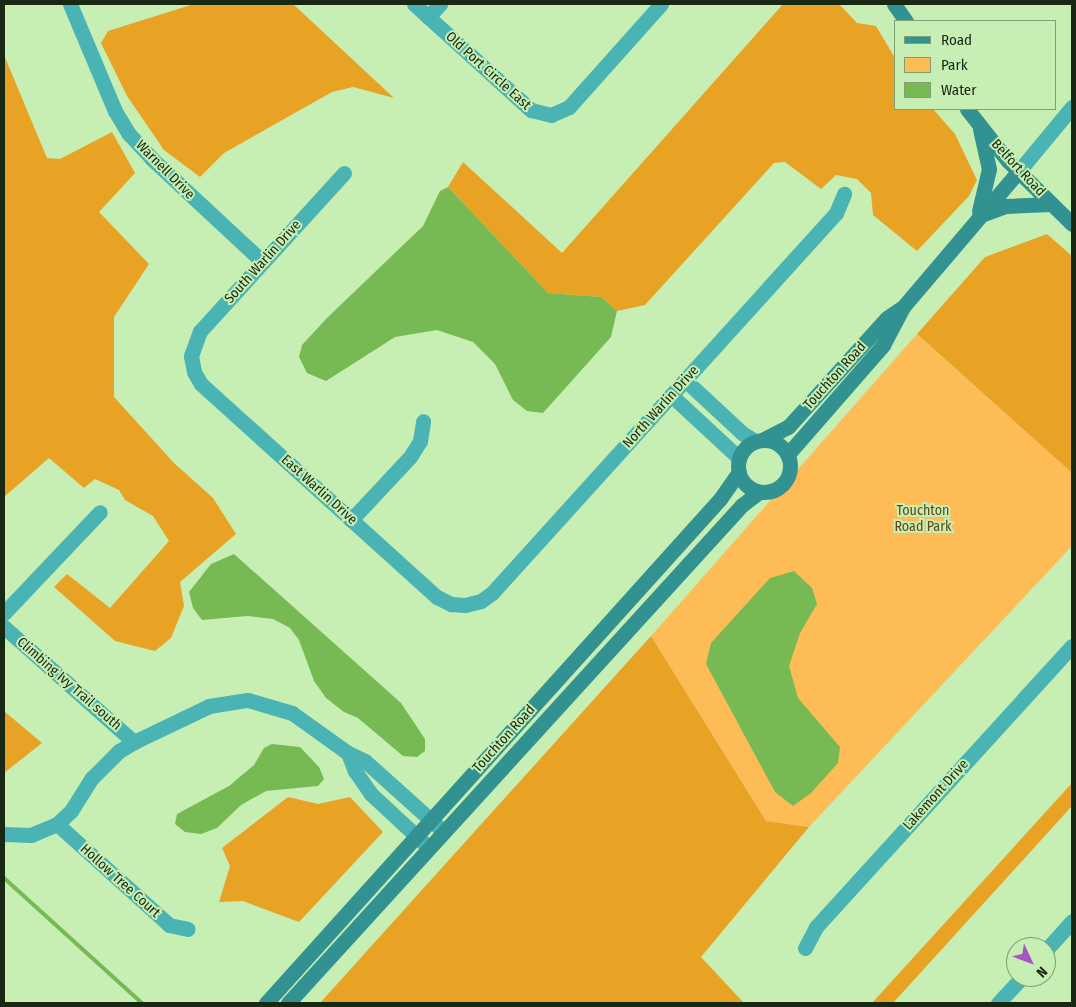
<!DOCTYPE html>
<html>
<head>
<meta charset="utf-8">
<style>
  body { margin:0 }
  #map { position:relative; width:1076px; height:1007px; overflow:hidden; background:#c7efb4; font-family:"Fira Sans Condensed",sans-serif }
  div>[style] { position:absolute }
  .green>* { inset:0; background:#febc57 }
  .forest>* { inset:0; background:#e9a324 }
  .water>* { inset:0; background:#77b952 }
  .stream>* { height:4px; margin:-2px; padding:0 2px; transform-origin:2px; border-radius:2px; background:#77b952 }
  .street>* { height:15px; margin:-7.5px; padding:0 7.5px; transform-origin:7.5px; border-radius:7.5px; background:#4ab3b3 }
  .secondary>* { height:15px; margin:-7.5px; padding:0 7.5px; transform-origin:7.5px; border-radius:7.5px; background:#329191 }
  .secondary>.ring { margin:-7.5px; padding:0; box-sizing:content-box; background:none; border:15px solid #329191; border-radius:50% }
  span { translate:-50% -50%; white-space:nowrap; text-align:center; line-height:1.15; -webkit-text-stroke:4px #c7efb4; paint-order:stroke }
  .street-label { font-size:14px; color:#192812 }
  .park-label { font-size:14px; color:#634618 }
  .frame { position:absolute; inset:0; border:5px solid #192812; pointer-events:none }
  .legend { position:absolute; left:894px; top:20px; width:162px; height:90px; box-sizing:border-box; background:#c7efb4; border:1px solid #819f73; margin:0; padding:6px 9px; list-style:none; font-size:15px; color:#192812 }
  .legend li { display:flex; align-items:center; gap:10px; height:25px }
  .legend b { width:25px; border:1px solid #819f73 }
  .north { position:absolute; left:1006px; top:937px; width:50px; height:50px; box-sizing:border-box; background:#c7efb4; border:1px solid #819f73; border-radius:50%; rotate:133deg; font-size:14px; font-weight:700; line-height:20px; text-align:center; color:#192812 }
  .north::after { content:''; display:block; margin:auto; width:18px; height:22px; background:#a756c6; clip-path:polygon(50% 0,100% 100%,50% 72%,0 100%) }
</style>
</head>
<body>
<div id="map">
  <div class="green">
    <div style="clip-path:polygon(917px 334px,1072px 473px,1072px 546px,809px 827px,766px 821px,651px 636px)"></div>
  </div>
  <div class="forest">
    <div style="clip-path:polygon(194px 4px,293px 4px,394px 98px,353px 87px,332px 92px,224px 153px,200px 177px,164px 150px,127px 96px,101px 43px,108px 31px)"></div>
    <div style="clip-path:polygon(783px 4px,839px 4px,857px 23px,876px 26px,895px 58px,895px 109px,933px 109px,955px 134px,977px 180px,969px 196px,917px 251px,873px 215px,871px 193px,857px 179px,836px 175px,821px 189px,785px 162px,774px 163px,645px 305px,617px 311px,601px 297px,548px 293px,448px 187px,463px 162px,562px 253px)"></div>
    <div style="clip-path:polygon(4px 55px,47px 158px,60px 159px,112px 132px,135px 173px,99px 212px,149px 264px,114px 317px,114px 397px,174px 463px,213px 498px,236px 534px,180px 582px,184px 606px,171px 638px,155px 651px,115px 641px,54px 587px,67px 574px,110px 608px,169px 541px,153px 516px,125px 500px,119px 490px,95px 479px,84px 488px,49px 458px,4px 497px)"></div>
    <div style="clip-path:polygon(1047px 234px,1072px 256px,1072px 473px,917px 334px,985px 257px)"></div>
    <div style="clip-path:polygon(651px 636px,766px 821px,809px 827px,701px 957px,744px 1003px,320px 1003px)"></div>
    <div style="clip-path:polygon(4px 711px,42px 743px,4px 773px)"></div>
    <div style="clip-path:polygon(1072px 783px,1072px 806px,893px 1003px,872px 1003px)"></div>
    <div style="clip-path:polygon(288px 797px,318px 804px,350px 797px,383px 832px,299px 922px,243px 901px,219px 902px,230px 866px,222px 848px)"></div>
  </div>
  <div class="water">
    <div style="clip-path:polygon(448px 187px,548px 293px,601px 297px,617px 311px,611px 337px,543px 413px,527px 411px,513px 400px,495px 364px,473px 342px,437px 330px,395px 337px,326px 381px,307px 373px,299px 357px,302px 345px,327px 318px,423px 226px,440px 191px)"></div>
    <div style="clip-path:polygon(234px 554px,401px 703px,425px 739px,425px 751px,417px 757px,403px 756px,358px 718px,344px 712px,326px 698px,314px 681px,299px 640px,290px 628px,273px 619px,247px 616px,202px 620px,193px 608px,189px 592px,211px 564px)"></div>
    <div style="clip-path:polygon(794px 571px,812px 588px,817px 604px,800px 633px,789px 666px,798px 698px,840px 747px,838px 763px,811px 793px,793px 806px,775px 792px,706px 664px,711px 643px,770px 578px)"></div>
    <div style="clip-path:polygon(272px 744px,300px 747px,319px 767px,324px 779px,318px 786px,266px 791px,241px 805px,217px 828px,201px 834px,185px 832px,175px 824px,177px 814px,229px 786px,254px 765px,264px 748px)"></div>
  </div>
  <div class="stream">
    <div style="left:4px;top:878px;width:186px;rotate:42.2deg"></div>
  </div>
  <div class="street">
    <div style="left:70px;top:4px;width:116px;rotate:67.2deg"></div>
    <div style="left:115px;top:111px;width:27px;rotate:59deg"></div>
    <div style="left:129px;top:134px;width:34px;rotate:47deg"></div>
    <div style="left:152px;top:159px;width:151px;rotate:42.9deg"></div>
    <div style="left:414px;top:4px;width:158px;rotate:42.2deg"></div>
    <div style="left:531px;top:110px;width:21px;rotate:14deg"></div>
    <div style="left:551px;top:115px;width:20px;rotate:-24deg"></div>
    <div style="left:569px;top:107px;width:138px;rotate:-48.2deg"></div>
    <div style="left:428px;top:17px;width:18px;rotate:-47deg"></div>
    <div style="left:1018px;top:172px;width:85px;rotate:-50.3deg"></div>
    <div style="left:344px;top:173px;width:214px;rotate:132.3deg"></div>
    <div style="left:200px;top:331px;width:27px;rotate:110deg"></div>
    <div style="left:191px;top:356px;width:16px;rotate:79deg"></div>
    <div style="left:194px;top:372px;width:14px;rotate:60deg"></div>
    <div style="left:201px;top:384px;width:318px;rotate:42.1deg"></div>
    <div style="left:437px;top:597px;width:16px;rotate:27deg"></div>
    <div style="left:451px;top:604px;width:14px;rotate:4deg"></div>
    <div style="left:465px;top:605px;width:16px;rotate:-14deg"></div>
    <div style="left:481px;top:601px;width:14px;rotate:-36deg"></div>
    <div style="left:492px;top:593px;width:513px;rotate:-47.85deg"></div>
    <div style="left:836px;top:213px;width:21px;rotate:-67deg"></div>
    <div style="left:685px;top:380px;width:78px;rotate:42.9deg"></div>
    <div style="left:742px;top:433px;width:15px;rotate:32deg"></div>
    <div style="left:671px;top:395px;width:93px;rotate:42.8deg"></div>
    <div style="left:351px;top:520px;width:86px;rotate:-46.9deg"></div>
    <div style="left:410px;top:457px;width:19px;rotate:-58deg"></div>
    <div style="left:420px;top:441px;width:20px;rotate:-81deg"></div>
    <div style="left:4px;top:613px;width:139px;rotate:-46.5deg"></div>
    <div style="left:4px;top:627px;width:174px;rotate:41.5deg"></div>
    <div style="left:348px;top:753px;width:19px;rotate:69deg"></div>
    <div style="left:355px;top:771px;width:28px;rotate:55deg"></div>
    <div style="left:371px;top:794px;width:78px;rotate:42.9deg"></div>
    <div style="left:57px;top:824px;width:151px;rotate:42deg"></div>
    <div style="left:169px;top:925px;width:19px;rotate:12deg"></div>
    <div style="left:4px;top:834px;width:27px;rotate:2deg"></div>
    <div style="left:31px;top:835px;width:28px;rotate:-23deg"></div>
    <div style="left:57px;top:824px;width:19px;rotate:-43deg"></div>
    <div style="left:71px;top:811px;width:39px;rotate:-58deg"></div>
    <div style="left:92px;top:778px;width:38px;rotate:-45deg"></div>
    <div style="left:119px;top:751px;width:17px;rotate:-31deg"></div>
    <div style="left:134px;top:742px;width:83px;rotate:-25.6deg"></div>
    <div style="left:209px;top:706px;width:39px;rotate:-9deg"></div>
    <div style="left:248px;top:700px;width:46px;rotate:16.5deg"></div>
    <div style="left:292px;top:713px;width:69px;rotate:35.5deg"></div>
    <div style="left:348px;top:753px;width:19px;rotate:25deg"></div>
    <div style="left:365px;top:761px;width:105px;rotate:41.9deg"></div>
    <div style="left:805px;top:948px;width:24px;rotate:-62deg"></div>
    <div style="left:816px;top:927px;width:380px;rotate:-47.7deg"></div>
    <div style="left:1046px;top:950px;width:39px;rotate:-48deg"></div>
    <div style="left:998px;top:1003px;width:35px;rotate:-47deg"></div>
  </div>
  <div class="secondary">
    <div style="left:894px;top:4px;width:21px;rotate:55deg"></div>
    <div style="left:967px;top:109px;width:66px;rotate:51.7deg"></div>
    <div style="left:1008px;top:161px;width:90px;rotate:44.5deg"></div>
    <div style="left:979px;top:211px;width:43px;rotate:-76.6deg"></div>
    <div style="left:989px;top:169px;width:41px;rotate:-102.7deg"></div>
    <div style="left:981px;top:215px;width:27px;rotate:-20deg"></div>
    <div style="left:1006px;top:206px;width:45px;rotate:-2.5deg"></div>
    <div style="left:764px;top:439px;width:27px;rotate:-27deg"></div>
    <div style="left:788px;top:427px;width:147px;rotate:-47.8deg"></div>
    <div style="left:887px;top:318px;width:16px;rotate:-35deg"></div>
    <div class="ring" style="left:738px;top:440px;width:37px;height:37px"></div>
    <div style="left:788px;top:454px;width:145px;rotate:-48.9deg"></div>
    <div style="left:883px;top:345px;width:43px;rotate:-62.2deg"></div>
    <div style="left:903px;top:307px;width:177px;rotate:-49.6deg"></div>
    <div style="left:266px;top:1003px;width:678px;rotate:-47.99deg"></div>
    <div style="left:720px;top:499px;width:33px;rotate:-55deg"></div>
    <div style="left:288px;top:1003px;width:674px;rotate:-47.65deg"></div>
    <div style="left:742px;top:505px;width:21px;rotate:-37deg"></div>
  </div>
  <div class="street-label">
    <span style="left:488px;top:71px;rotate:42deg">Old Port Circle East</span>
    <span style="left:1018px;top:168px;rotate:47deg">Belfort Road</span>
    <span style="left:165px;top:170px;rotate:45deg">Warnell Drive</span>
    <span style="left:263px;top:262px;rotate:-48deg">South Warlin Drive</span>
    <span style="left:835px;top:376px;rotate:-48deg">Touchton Road</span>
    <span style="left:661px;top:407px;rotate:-48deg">North Warlin Drive</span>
    <span style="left:319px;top:490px;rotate:42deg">East Warlin Drive</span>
    <span style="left:69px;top:684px;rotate:41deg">Climbing Ivy Trail south</span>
    <span style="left:504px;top:739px;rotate:-48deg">Touchton Road</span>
    <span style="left:936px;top:795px;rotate:-48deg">Lakemont Drive</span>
    <span style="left:120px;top:881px;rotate:42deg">Hollow Tree Court</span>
  </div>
  <div class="park-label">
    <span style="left:923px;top:519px">Touchton<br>Road Park</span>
  </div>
  <div class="frame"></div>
  <ul class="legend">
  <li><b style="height:6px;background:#329191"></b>Road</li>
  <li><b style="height:14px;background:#febc57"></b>Park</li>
  <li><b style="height:14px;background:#77b952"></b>Water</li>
  </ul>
  <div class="north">N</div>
</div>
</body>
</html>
